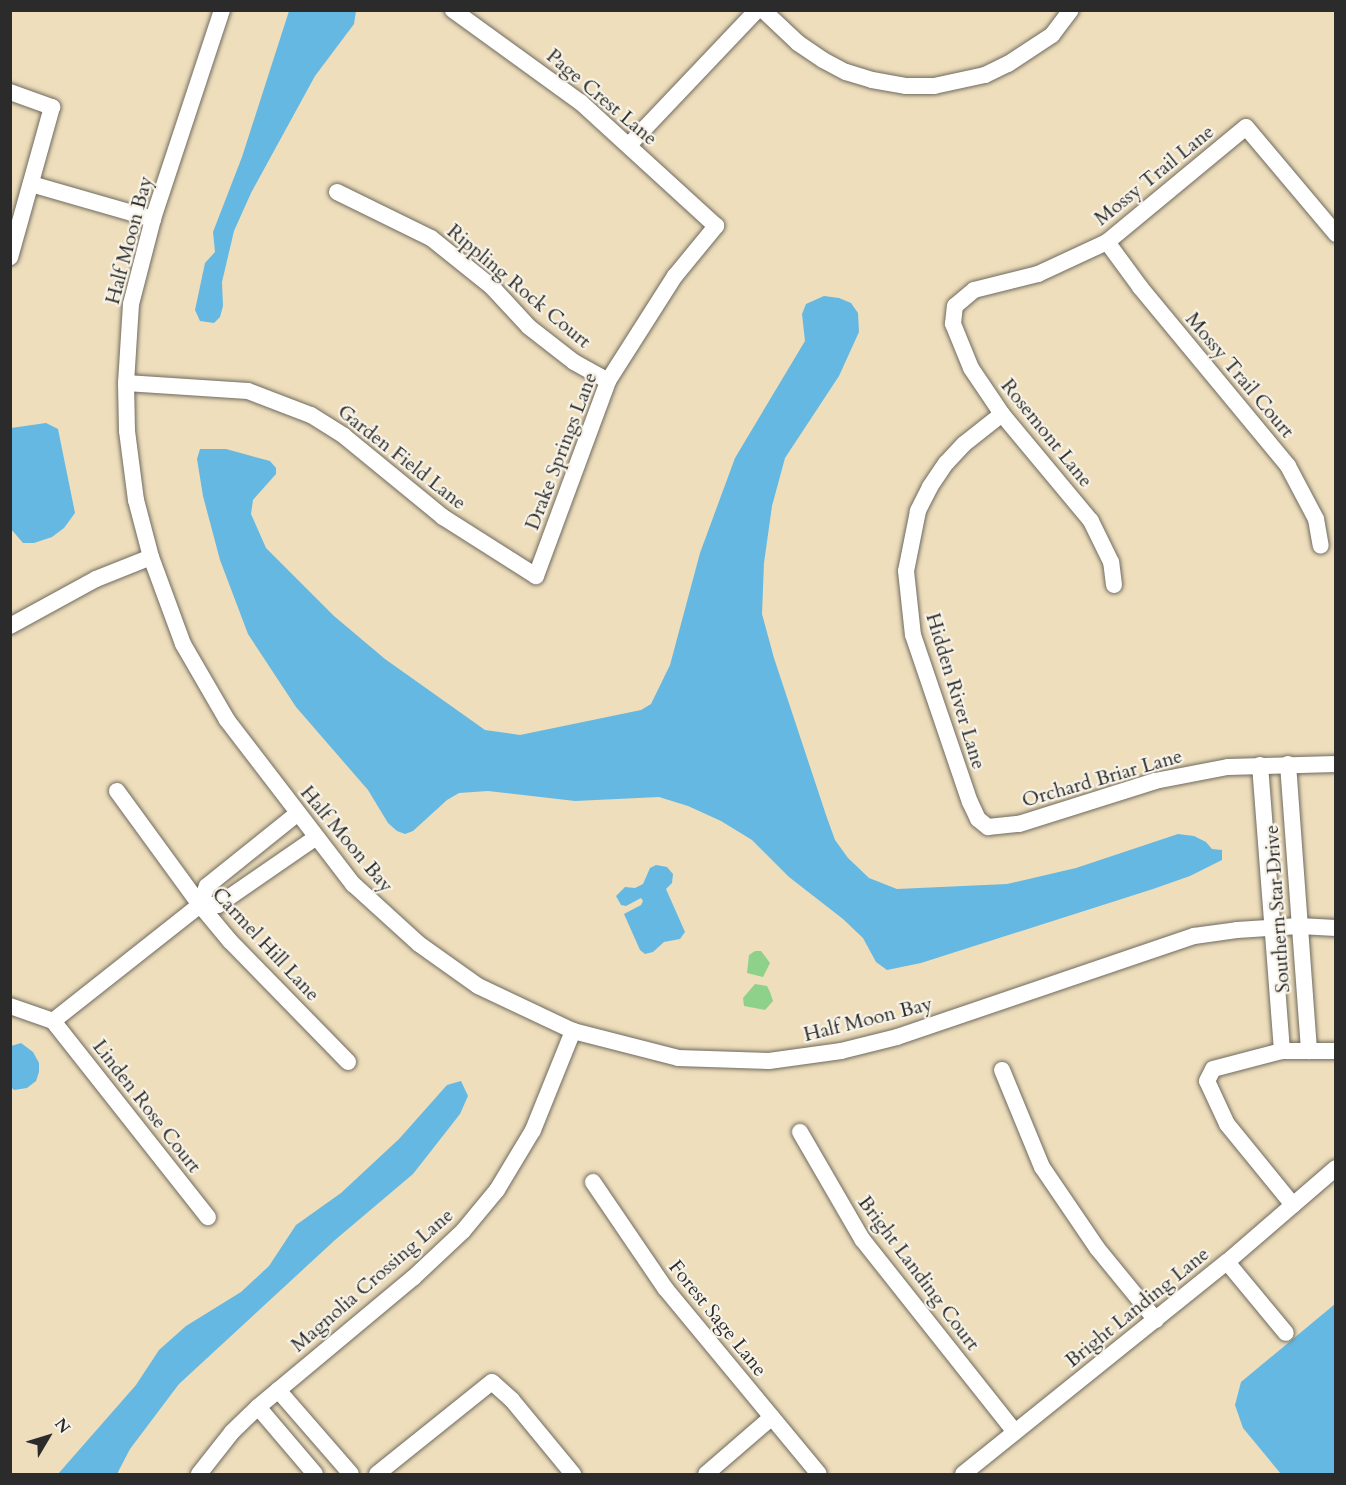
<!DOCTYPE html>
<html>
<head>
<meta charset="utf-8">
<style>
  body { margin:0 }
  #map { position:relative; width:1346px; height:1485px; overflow:hidden; background:#eedebc; font-family:Cardo,serif }
  div>[style] { position:absolute }
  .green>* { inset:0; background:#8ed18a }
  .water>* { inset:0; background:#65b8e1 }
  .roads { filter:drop-shadow(0 0 2px #6f6a5e) drop-shadow(0 0 2px #6f6a5e) }
  .minor>* { height:16px; margin:-8px; padding:0 8px; transform-origin:8px; border-radius:8px; background:#fff }
  span { translate:-50% -50%; white-space:nowrap; text-align:center; line-height:1.15; -webkit-text-stroke:4.5px #f7f3e8; paint-order:stroke }
  .street-label { font-size:20px; color:#2b2b2b }
  .frame { position:absolute; inset:0; border:12px solid #2b2b2b; pointer-events:none }
  .north { position:absolute; left:18px; top:1407px; width:60px; height:60px; -webkit-text-stroke:4px #f7f3e8; paint-order:stroke; rotate:52deg; font-size:16px; font-weight:700; line-height:24px; text-align:center; color:#2b2b2b }
  .north::after { content:''; display:block; margin:auto; width:21px; height:27px; background:#2b2b2b; clip-path:polygon(50% 0,100% 100%,50% 72%,0 100%) }
</style>
</head>
<body>
<div id="map">
  <div class="green">
    <div style="clip-path:polygon(755px 951px,761px 951px,770px 963px,763px 977px,747px 973px,749px 955px)"></div>
    <div style="clip-path:polygon(755px 984px,767px 986px,770px 992px,773px 1001px,765px 1010px,744px 1006px,743px 998px)"></div>
  </div>
  <div class="water">
    <div style="clip-path:polygon(289px 11px,356px 11px,354px 24px,315px 76px,251px 193px,234px 231px,222px 282px,223px 306px,220px 317px,214px 323px,200px 321px,195px 310px,205px 263px,215px 252px,213px 232px,242px 157px)"></div>
    <div style="clip-path:polygon(824px 296px,839px 298px,851px 303px,858px 313px,859px 332px,839px 376px,785px 458px,772px 506px,764px 563px,762px 614px,774px 658px,826px 815px,835px 840px,848px 858px,869px 878px,897px 889px,1007px 884px,1076px 868px,1178px 834px,1194px 836px,1206px 842px,1212px 849px,1222px 850px,1222px 860px,1190px 876px,1153px 889px,921px 963px,887px 970px,876px 962px,863px 938px,843px 919px,789px 877px,752px 840px,721px 821px,688px 806px,659px 797px,575px 801px,488px 791px,459px 793px,447px 800px,413px 831px,405px 834px,397px 831px,388px 823px,368px 790px,296px 707px,248px 634px,220px 560px,203px 496px,197px 459px,200px 449px,226px 449px,270px 461px,276px 468px,276px 474px,253px 500px,251px 514px,266px 548px,334px 616px,385px 659px,485px 730px,520px 735px,641px 710px,651px 704px,670px 665px,700px 553px,735px 458px,805px 341px,802px 314px,806px 304px)"></div>
    <div style="clip-path:polygon(46px 423px,58px 429px,75px 513px,64px 528px,52px 537px,34px 543px,23px 543px,11px 529px,11px 428px)"></div>
    <div style="clip-path:polygon(656px 865px,667px 867px,673px 874px,672px 883px,666px 889px,685px 932px,680px 939px,664px 942px,653px 952px,645px 954px,640px 950px,624px 914px,641px 905px,643px 901px,641px 898px,626px 906px,621px 905px,616px 896px,625px 887px,635px 888px,643px 884px,650px 868px)"></div>
    <div style="clip-path:polygon(21px 1043px,33px 1052px,39px 1063px,39px 1072px,36px 1081px,27px 1088px,14px 1090px,11px 1087px,11px 1046px)"></div>
    <div style="clip-path:polygon(461px 1081px,468px 1096px,460px 1114px,413px 1174px,335px 1240px,179px 1384px,130px 1449px,117px 1474px,58px 1474px,136px 1385px,159px 1350px,186px 1326px,241px 1292px,269px 1266px,296px 1225px,341px 1193px,399px 1139px,447px 1085px)"></div>
    <div style="clip-path:polygon(1335px 1304px,1335px 1474px,1281px 1474px,1243px 1428px,1235px 1405px,1241px 1382px)"></div>
  </div>
  <div class="roads">
    <div class="minor">
      <div style="left:222px;top:10px;width:220px;rotate:108.3deg"></div>
      <div style="left:153px;top:219px;width:88px;rotate:104.5deg"></div>
      <div style="left:131px;top:304px;width:79px;rotate:93.6deg"></div>
      <div style="left:126px;top:383px;width:48px;rotate:88.8deg"></div>
      <div style="left:127px;top:431px;width:70px;rotate:82.6deg"></div>
      <div style="left:136px;top:500px;width:59px;rotate:75.3deg"></div>
      <div style="left:151px;top:557px;width:93px;rotate:69.8deg"></div>
      <div style="left:183px;top:644px;width:88px;rotate:59.9deg"></div>
      <div style="left:227px;top:720px;width:207px;rotate:52.5deg"></div>
      <div style="left:353px;top:884px;width:89px;rotate:42.3deg"></div>
      <div style="left:419px;top:944px;width:72px;rotate:35.4deg"></div>
      <div style="left:478px;top:986px;width:105px;rotate:25.3deg"></div>
      <div style="left:573px;top:1031px;width:108px;rotate:14.4deg"></div>
      <div style="left:678px;top:1058px;width:91px;rotate:1.9deg"></div>
      <div style="left:769px;top:1061px;width:73px;rotate:-7.9deg"></div>
      <div style="left:841px;top:1051px;width:58px;rotate:-14deg"></div>
      <div style="left:897px;top:1037px;width:314px;rotate:-18.8deg"></div>
      <div style="left:1194px;top:936px;width:43px;rotate:-7.9deg"></div>
      <div style="left:1237px;top:930px;width:62px;rotate:-3.7deg"></div>
      <div style="left:1299px;top:926px;width:37px;rotate:3deg"></div>
      <div style="left:763px;top:10px;width:48px;rotate:43.3deg"></div>
      <div style="left:798px;top:43px;width:30px;rotate:34deg"></div>
      <div style="left:823px;top:60px;width:26px;rotate:28deg"></div>
      <div style="left:846px;top:72px;width:27px;rotate:17deg"></div>
      <div style="left:872px;top:80px;width:35px;rotate:10deg"></div>
      <div style="left:906px;top:86px;width:28px"></div>
      <div style="left:934px;top:86px;width:52px;rotate:-12.2deg"></div>
      <div style="left:985px;top:75px;width:25px;rotate:-26deg"></div>
      <div style="left:1008px;top:64px;width:53px;rotate:-33.4deg"></div>
      <div style="left:1052px;top:35px;width:31px;rotate:-53deg"></div>
      <div style="left:10px;top:92px;width:45px;rotate:19.7deg"></div>
      <div style="left:52px;top:107px;width:156px;rotate:105.6deg"></div>
      <div style="left:629px;top:145px;width:186px;rotate:-46.5deg"></div>
      <div style="left:31px;top:184px;width:127px;rotate:16deg"></div>
      <div style="left:337px;top:192px;width:105px;rotate:26.1deg"></div>
      <div style="left:431px;top:238px;width:78px;rotate:38.8deg"></div>
      <div style="left:492px;top:287px;width:54px;rotate:47.2deg"></div>
      <div style="left:529px;top:327px;width:57px;rotate:37.9deg"></div>
      <div style="left:574px;top:362px;width:39px;rotate:29deg"></div>
      <div style="left:1107px;top:242px;width:56px;rotate:53.7deg"></div>
      <div style="left:1140px;top:287px;width:232px;rotate:50.4deg"></div>
      <div style="left:1288px;top:466px;width:60px;rotate:62.2deg"></div>
      <div style="left:1316px;top:519px;width:27px;rotate:80deg"></div>
      <div style="left:126px;top:383px;width:122px;rotate:3.8deg"></div>
      <div style="left:248px;top:391px;width:67px;rotate:20.9deg"></div>
      <div style="left:311px;top:415px;width:39px;rotate:32deg"></div>
      <div style="left:344px;top:436px;width:128px;rotate:39.3deg"></div>
      <div style="left:443px;top:517px;width:110px;rotate:32.4deg"></div>
      <div style="left:536px;top:576px;width:208px;rotate:-69.7deg"></div>
      <div style="left:608px;top:381px;width:125px;rotate:-57.5deg"></div>
      <div style="left:675px;top:276px;width:65px;rotate:-50.6deg"></div>
      <div style="left:716px;top:226px;width:184px;rotate:-137.6deg"></div>
      <div style="left:580px;top:102px;width:157px;rotate:-144.1deg"></div>
      <div style="left:1002px;top:414px;width:48px;rotate:141.7deg"></div>
      <div style="left:964px;top:444px;width:26px;rotate:133deg"></div>
      <div style="left:946px;top:463px;width:29px;rotate:124deg"></div>
      <div style="left:930px;top:487px;width:27px;rotate:117deg"></div>
      <div style="left:918px;top:511px;width:61px;rotate:101.3deg"></div>
      <div style="left:906px;top:571px;width:64px;rotate:83.8deg"></div>
      <div style="left:913px;top:635px;width:176px;rotate:71.2deg"></div>
      <div style="left:970px;top:802px;width:19px;rotate:65deg"></div>
      <div style="left:978px;top:819px;width:13px;rotate:39deg"></div>
      <div style="left:988px;top:827px;width:31px;rotate:-6deg"></div>
      <div style="left:1019px;top:824px;width:143px;rotate:-17.5deg"></div>
      <div style="left:1155px;top:781px;width:74px;rotate:-10.9deg"></div>
      <div style="left:1228px;top:767px;width:108px;rotate:-1.6deg"></div>
      <div style="left:1114px;top:585px;width:23px;rotate:-97deg"></div>
      <div style="left:1111px;top:562px;width:46px;rotate:-116deg"></div>
      <div style="left:1091px;top:521px;width:139px;rotate:-129.8deg"></div>
      <div style="left:1002px;top:414px;width:55px;rotate:-124deg"></div>
      <div style="left:971px;top:368px;width:48px;rotate:-112.2deg"></div>
      <div style="left:953px;top:324px;width:18px;rotate:-84deg"></div>
      <div style="left:955px;top:306px;width:25px;rotate:-40deg"></div>
      <div style="left:974px;top:290px;width:66px;rotate:-14deg"></div>
      <div style="left:1038px;top:274px;width:76px;rotate:-24.9deg"></div>
      <div style="left:1107px;top:242px;width:180px;rotate:-39.6deg"></div>
      <div style="left:1246px;top:127px;width:140px;rotate:49.9deg"></div>
      <div style="left:10px;top:626px;width:98px;rotate:-28.7deg"></div>
      <div style="left:96px;top:579px;width:59px;rotate:-21.8deg"></div>
      <div style="left:1288px;top:764px;width:288px;rotate:85.8deg"></div>
      <div style="left:1260px;top:765px;width:287px;rotate:85.6deg"></div>
      <div style="left:117px;top:791px;width:141px;rotate:53.9deg"></div>
      <div style="left:200px;top:905px;width:47px;rotate:50.2deg"></div>
      <div style="left:230px;top:941px;width:169px;rotate:45.7deg"></div>
      <div style="left:200px;top:905px;width:18px"></div>
      <div style="left:218px;top:905px;width:118px;rotate:-34.6deg"></div>
      <div style="left:10px;top:1006px;width:46px;rotate:19.2deg"></div>
      <div style="left:53px;top:1021px;width:187px;rotate:-38.3deg"></div>
      <div style="left:200px;top:905px;width:20px;rotate:-70deg"></div>
      <div style="left:207px;top:886px;width:115px;rotate:-38.7deg"></div>
      <div style="left:53px;top:1021px;width:250px;rotate:51.7deg"></div>
      <div style="left:1002px;top:1070px;width:105px;rotate:67.6deg"></div>
      <div style="left:1042px;top:1167px;width:98px;rotate:55.8deg"></div>
      <div style="left:1097px;top:1248px;width:93px;rotate:50.7deg"></div>
      <div style="left:800px;top:1132px;width:124px;rotate:59.9deg"></div>
      <div style="left:862px;top:1239px;width:246px;rotate:51.6deg"></div>
      <div style="left:593px;top:1182px;width:128px;rotate:55.8deg"></div>
      <div style="left:665px;top:1288px;width:241px;rotate:50.4deg"></div>
      <div style="left:1293px;top:1205px;width:104px;rotate:-129.2deg"></div>
      <div style="left:1227px;top:1124px;width:47px;rotate:-114.9deg"></div>
      <div style="left:1207px;top:1081px;width:13px;rotate:-63deg"></div>
      <div style="left:1213px;top:1069px;width:71px;rotate:-14.6deg"></div>
      <div style="left:1282px;top:1051px;width:54px"></div>
      <div style="left:1227px;top:1262px;width:92px;rotate:50.3deg"></div>
      <div style="left:278px;top:1390px;width:111px;rotate:49deg"></div>
      <div style="left:258px;top:1407px;width:88px;rotate:49.6deg"></div>
      <div style="left:199px;top:1474px;width:53px;rotate:-51.8deg"></div>
      <div style="left:232px;top:1432px;width:36px;rotate:-44deg"></div>
      <div style="left:258px;top:1407px;width:202px;rotate:-39.8deg"></div>
      <div style="left:413px;top:1278px;width:69px;rotate:-43.2deg"></div>
      <div style="left:463px;top:1231px;width:53px;rotate:-50.3deg"></div>
      <div style="left:497px;top:1190px;width:70px;rotate:-59deg"></div>
      <div style="left:533px;top:1130px;width:107px;rotate:-68deg"></div>
      <div style="left:377px;top:1474px;width:147px;rotate:-38.7deg"></div>
      <div style="left:492px;top:1382px;width:27px;rotate:42deg"></div>
      <div style="left:512px;top:1400px;width:96px;rotate:50.5deg"></div>
      <div style="left:706px;top:1474px;width:87px;rotate:-40.8deg"></div>
      <div style="left:963px;top:1474px;width:339px;rotate:-38.8deg"></div>
      <div style="left:1227px;top:1262px;width:144px;rotate:-40.8deg"></div>
    </div>
  </div>
  <div class="street-label">
    <span style="left:602px;top:97px;rotate:40deg">Page Crest Lane</span>
    <span style="left:1154px;top:175px;rotate:-39deg">Mossy Trail Lane</span>
    <span style="left:129px;top:240px;rotate:-75deg">Half Moon Bay</span>
    <span style="left:519px;top:286px;rotate:40deg">Rippling Rock Court</span>
    <span style="left:1240px;top:375px;rotate:50deg">Mossy Trail Court</span>
    <span style="left:1047px;top:433px;rotate:51deg">Rosemont Lane</span>
    <span style="left:561px;top:451px;rotate:-69deg">Drake Springs Lane</span>
    <span style="left:402px;top:457px;rotate:38deg">Garden Field Lane</span>
    <span style="left:956px;top:691px;rotate:73deg">Hidden River Lane</span>
    <span style="left:1102px;top:778px;rotate:-16deg">Orchard Briar Lane</span>
    <span style="left:347px;top:839px;rotate:50deg">Half Moon Bay</span>
    <span style="left:1277px;top:909px;rotate:-94deg">Southern Star Drive</span>
    <span style="left:266px;top:944px;rotate:47deg">Carmel Hill Lane</span>
    <span style="left:868px;top:1019px;rotate:-14deg">Half Moon Bay</span>
    <span style="left:147px;top:1106px;rotate:52deg">Linden Rose Court</span>
    <span style="left:919px;top:1273px;rotate:53deg">Bright Landing Court</span>
    <span style="left:372px;top:1280px;rotate:-41deg">Magnolia Crossing Lane</span>
    <span style="left:1137px;top:1307px;rotate:-39deg">Bright Landing Lane</span>
    <span style="left:718px;top:1318px;rotate:51deg">Forest Sage Lane</span>
  </div>
  <div class="frame"></div>
  <div class="north">N</div>
</div>
</body>
</html>
